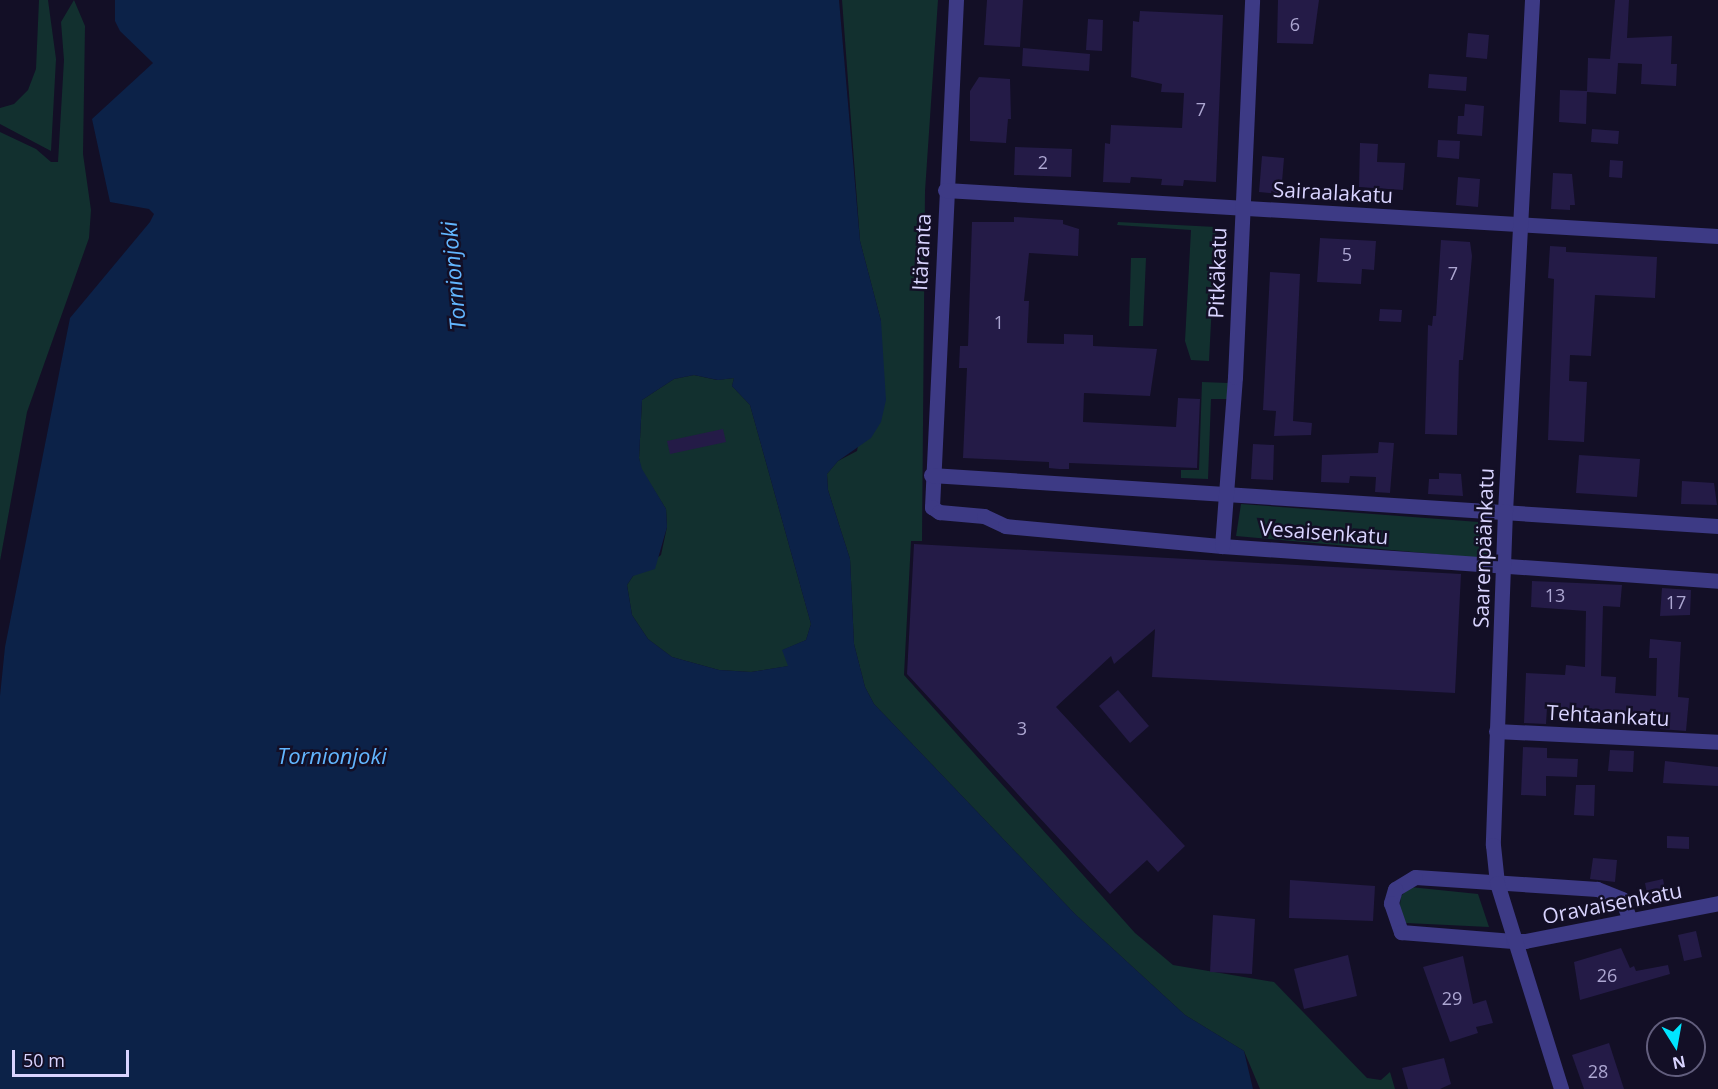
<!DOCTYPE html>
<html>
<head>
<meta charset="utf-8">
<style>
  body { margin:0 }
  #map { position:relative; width:1718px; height:1089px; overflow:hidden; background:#130f26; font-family:"Open Sans",sans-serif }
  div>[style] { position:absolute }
  .green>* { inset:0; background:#12302f }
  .water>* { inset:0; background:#0c2248 }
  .building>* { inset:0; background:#241b47 }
  .minor>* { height:15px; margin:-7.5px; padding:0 7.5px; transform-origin:7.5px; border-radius:7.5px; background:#3d3a85 }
  .tertiary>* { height:15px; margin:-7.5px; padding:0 7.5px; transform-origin:7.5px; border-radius:7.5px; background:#3d3a85 }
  span { translate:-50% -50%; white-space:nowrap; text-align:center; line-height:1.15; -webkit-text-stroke:5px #130f26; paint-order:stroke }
  .number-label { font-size:18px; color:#aca6d1 }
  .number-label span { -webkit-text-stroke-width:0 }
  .street-label { font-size:21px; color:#d9d4ff }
  .water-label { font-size:22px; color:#62b6ff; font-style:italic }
  .north { position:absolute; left:1646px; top:1017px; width:60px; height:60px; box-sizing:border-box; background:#130f26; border:2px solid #625e7d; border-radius:50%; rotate:169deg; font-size:16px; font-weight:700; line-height:24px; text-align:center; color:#d9d4ff }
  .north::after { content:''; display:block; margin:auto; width:21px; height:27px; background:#00e5ff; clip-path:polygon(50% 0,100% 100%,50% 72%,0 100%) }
  .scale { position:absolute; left:12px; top:1050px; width:117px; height:27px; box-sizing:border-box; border:3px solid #d9d4ff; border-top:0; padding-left:8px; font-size:18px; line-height:21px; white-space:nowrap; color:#d9d4ff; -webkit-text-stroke:4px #130f26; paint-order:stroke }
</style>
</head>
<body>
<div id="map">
  <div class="green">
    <div style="clip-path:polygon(39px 0,48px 0,56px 59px,51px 151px,0 124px,0 108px,14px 104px,28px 90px,36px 69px)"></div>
    <div style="clip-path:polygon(74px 0,85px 26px,83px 154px,91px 210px,89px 238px,27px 412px,0 561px,0 132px,36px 149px,51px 162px,58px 162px,64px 60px,61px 22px)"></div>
    <div style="clip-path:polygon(842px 0,938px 0,925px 191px,922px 541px,911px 541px,904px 675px,1135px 933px,1173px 965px,1274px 982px,1367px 1078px,1381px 1080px,1390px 1072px,1395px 1089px,1260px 1089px,1244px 1051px,1185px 1015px,1075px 914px,874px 704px,865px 687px,854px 644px,850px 559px,828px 490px,827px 474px,838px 461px,857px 451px,881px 321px,860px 241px)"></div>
    <div style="clip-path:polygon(1118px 222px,1216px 227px,1209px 361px,1191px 360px,1185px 341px,1191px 230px,1117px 225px)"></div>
    <div style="clip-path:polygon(1131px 258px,1146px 258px,1143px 326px,1129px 326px)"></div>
    <div style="clip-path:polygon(694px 375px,717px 380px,734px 378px,732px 386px,750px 405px,811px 624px,806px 640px,783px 650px,789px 666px,751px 672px,719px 670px,672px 657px,648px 639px,632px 615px,627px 585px,633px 576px,661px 555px,667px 527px,666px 509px,641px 469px,639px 458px,642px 400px,674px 379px)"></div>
    <div style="clip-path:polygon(1202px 382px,1228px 383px,1227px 399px,1211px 399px,1208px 479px,1181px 478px,1181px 470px,1199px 470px)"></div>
    <div style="clip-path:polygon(1241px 504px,1492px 523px,1490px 559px,1236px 536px)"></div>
    <div style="clip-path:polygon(1410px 887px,1478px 894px,1489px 927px,1406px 923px,1399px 913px,1401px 896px)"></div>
  </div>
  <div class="water">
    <div style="clip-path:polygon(evenodd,115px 0,839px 0,860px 241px,881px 321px,886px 400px,881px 422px,871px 438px,838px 461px,827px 474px,828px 490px,850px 559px,854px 644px,865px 687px,874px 704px,1075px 914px,1185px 1015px,1244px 1051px,1253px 1089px,0 1089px,0 696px,5px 647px,70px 318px,150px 222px,154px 214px,149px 209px,110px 202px,92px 119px,153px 63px,120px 31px,115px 21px,115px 0,694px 375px,718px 380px,734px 378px,732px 386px,750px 405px,811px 624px,806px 640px,782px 650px,788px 666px,751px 672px,719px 670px,672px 657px,648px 639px,632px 615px,627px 585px,633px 576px,655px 569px,667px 527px,666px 509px,642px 469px,639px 458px,642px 400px,674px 379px,694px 375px)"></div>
  </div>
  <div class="building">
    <div style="clip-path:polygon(987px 0,1023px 0,1020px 47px,984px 45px)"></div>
    <div style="clip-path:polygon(1278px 0,1319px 0,1313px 44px,1277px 43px)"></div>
    <div style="clip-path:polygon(1615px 0,1629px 0,1627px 38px,1672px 36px,1671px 64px,1677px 64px,1676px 86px,1641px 84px,1642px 64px,1618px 63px,1616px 94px,1587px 92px,1586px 124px,1559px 122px,1560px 90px,1587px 91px,1588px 58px,1610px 59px)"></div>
    <div style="clip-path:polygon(1140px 11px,1223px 15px,1216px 182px,1184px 180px,1183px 186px,1161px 185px,1162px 179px,1131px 177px,1130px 183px,1103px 182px,1105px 143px,1110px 144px,1111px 125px,1182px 128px,1184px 93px,1161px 92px,1162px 84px,1131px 77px,1133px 21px,1139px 22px)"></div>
    <div style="clip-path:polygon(1088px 19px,1103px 20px,1102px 51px,1086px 50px)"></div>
    <div style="clip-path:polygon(1468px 33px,1489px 35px,1487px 59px,1466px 57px)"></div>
    <div style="clip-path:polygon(1023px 48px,1090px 54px,1089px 71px,1022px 66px)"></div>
    <div style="clip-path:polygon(1429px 74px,1467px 77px,1466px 91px,1428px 88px)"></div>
    <div style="clip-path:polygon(979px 77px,1010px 79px,1011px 119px,1008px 119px,1006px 143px,970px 141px,970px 91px)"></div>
    <div style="clip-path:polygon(1465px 104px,1484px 106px,1482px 136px,1457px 134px,1458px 116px,1464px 116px)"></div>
    <div style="clip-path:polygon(1592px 129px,1619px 131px,1618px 144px,1591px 142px)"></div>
    <div style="clip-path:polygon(1438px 140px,1460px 141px,1459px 159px,1437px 157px)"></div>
    <div style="clip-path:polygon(1360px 143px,1378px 144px,1377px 162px,1405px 163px,1403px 190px,1359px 187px)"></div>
    <div style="clip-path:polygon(1015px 147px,1072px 149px,1071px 177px,1014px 175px)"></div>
    <div style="clip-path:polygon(1262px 156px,1284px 158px,1281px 194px,1259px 192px)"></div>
    <div style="clip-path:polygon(1610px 160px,1623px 161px,1622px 178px,1609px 177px)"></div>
    <div style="clip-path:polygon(1553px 173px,1572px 174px,1575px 205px,1570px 205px,1570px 210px,1551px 209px)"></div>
    <div style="clip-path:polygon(1458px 177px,1480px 179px,1478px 207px,1456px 205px)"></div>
    <div style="clip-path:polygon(1014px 217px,1063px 220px,1063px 224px,1079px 229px,1078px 256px,1029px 253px,1024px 301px,1029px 301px,1027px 343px,1064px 344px,1064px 334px,1093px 335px,1093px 346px,1157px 349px,1150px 396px,1084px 393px,1083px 422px,1176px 427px,1178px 398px,1200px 399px,1197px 468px,1069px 463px,1069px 469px,1059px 469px,1049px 468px,1049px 462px,963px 458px,967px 368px,959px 368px,960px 346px,968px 346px,972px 222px,1014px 222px)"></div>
    <div style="clip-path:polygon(1320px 238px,1376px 241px,1374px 270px,1362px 269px,1361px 284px,1317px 282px)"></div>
    <div style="clip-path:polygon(1441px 240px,1470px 242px,1472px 256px,1463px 360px,1459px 360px,1457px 435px,1425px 434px,1428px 325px,1432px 326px,1433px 316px,1436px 316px)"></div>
    <div style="clip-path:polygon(1550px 246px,1566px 247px,1566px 252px,1657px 257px,1655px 298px,1595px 295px,1591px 356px,1570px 355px,1569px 381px,1587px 382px,1584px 442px,1548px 440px,1554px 279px,1548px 278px)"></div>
    <div style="clip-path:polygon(1270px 272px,1300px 274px,1293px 421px,1312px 423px,1311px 435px,1274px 436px,1276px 411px,1263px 410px)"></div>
    <div style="clip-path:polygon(1380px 309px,1402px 310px,1401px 322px,1379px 321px)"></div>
    <div style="clip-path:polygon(723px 429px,726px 442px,670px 454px,667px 441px)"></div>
    <div style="clip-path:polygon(1379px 442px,1394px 443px,1390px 493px,1375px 492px,1376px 477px,1350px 476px,1349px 483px,1321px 482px,1322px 455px,1378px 453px)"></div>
    <div style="clip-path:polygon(1253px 444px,1274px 445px,1273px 480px,1251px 479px)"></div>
    <div style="clip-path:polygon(1579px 455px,1640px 459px,1637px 497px,1576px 493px)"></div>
    <div style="clip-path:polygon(1439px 473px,1461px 474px,1463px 496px,1428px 494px,1429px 479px,1439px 479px)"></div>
    <div style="clip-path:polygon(1682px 481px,1714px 483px,1717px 505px,1681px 504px)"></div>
    <div style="clip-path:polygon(914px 544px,1461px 574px,1455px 693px,1152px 677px,1155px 629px,1114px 664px,1111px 656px,1056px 707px,1185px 846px,1158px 872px,1147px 860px,1110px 894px,907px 674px)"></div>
    <div style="clip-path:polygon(1532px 581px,1622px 585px,1620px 607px,1603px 606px,1601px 676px,1616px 677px,1615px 693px,1656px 696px,1657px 658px,1649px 658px,1650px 639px,1681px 642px,1678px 697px,1689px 698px,1686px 731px,1660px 729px,1661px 719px,1589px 715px,1589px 711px,1547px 708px,1546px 724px,1524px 723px,1526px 673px,1565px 675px,1566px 665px,1585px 667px,1586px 611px,1531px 607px)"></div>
    <div style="clip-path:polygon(1662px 588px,1691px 590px,1690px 615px,1660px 616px)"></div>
    <div style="clip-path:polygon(1118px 690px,1149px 726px,1130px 743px,1099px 706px)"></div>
    <div style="clip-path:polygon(1523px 747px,1547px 748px,1547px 758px,1578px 759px,1577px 777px,1546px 776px,1546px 796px,1521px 795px)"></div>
    <div style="clip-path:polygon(1610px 750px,1634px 751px,1633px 772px,1608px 771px)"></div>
    <div style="clip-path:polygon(1665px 761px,1718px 767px,1718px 786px,1663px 783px)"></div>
    <div style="clip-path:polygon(1576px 785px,1595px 785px,1594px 816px,1574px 815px)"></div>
    <div style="clip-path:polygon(1667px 836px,1689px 837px,1689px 849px,1667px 848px)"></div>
    <div style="clip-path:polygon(1593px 858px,1617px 860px,1615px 882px,1590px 879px)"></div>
    <div style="clip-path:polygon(1663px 879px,1667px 900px,1649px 904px,1645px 883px)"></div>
    <div style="clip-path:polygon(1290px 880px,1375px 886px,1373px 921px,1289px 918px)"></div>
    <div style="clip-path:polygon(1213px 915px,1255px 919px,1252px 974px,1210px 972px)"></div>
    <div style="clip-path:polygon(1696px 931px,1702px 957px,1684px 961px,1678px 935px)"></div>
    <div style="clip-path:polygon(1621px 948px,1630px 968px,1634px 966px,1636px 971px,1668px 965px,1670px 974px,1580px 1000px,1574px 962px)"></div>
    <div style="clip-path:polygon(1348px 955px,1357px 996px,1304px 1009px,1294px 969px)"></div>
    <div style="clip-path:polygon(1463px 956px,1473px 1004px,1486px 1000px,1493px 1023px,1476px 1027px,1478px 1033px,1450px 1042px,1423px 967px)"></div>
    <div style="clip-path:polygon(1609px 1043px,1624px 1089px,1584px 1089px,1572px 1055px)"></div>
    <div style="clip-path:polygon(1444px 1058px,1451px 1084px,1440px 1089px,1408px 1089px,1402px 1068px)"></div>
  </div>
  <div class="minor">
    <div style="left:956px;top:0;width:508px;rotate:92.71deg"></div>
    <div style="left:932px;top:507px;width:9px;rotate:36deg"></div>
    <div style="left:939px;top:512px;width:45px;rotate:5.1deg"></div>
    <div style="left:984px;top:516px;width:23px;rotate:25deg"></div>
    <div style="left:1005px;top:526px;width:218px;rotate:5.3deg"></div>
    <div style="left:1222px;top:546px;width:497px;rotate:4deg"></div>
    <div style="left:945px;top:190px;width:774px;rotate:3.41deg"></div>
    <div style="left:931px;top:475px;width:789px;rotate:3.71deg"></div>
    <div style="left:1222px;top:546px;width:169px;rotate:-85.6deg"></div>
    <div style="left:1235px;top:377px;width:377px;rotate:-87.4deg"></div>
    <div style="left:1496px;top:731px;width:222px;rotate:2.8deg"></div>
    <div style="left:1630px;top:920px;width:22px;rotate:-111deg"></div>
    <div style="left:1622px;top:899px;width:27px;rotate:-158deg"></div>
    <div style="left:1597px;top:889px;width:182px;rotate:-176.2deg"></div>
    <div style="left:1415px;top:877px;width:23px;rotate:149deg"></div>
    <div style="left:1395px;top:889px;width:15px;rotate:106deg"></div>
    <div style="left:1391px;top:903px;width:31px;rotate:71deg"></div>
    <div style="left:1401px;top:932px;width:112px;rotate:4.6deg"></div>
    <div style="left:1513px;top:941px;width:12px"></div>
    <div style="left:1525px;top:941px;width:197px;rotate:-11.1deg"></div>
  </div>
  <div class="tertiary">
    <div style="left:1532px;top:0;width:512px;rotate:93.02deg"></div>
    <div style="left:1505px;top:511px;width:334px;rotate:92.1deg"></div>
    <div style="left:1493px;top:845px;width:38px;rotate:84deg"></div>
    <div style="left:1497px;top:883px;width:216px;rotate:72.7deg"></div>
  </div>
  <div class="number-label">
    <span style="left:1295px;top:24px">6</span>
    <span style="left:1201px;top:109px">7</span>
    <span style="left:1043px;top:162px">2</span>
    <span style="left:1347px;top:254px">5</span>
    <span style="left:1453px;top:273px">7</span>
    <span style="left:999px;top:322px">1</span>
    <span style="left:1555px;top:595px">13</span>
    <span style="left:1676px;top:602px">17</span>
    <span style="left:1022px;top:728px">3</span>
    <span style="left:1607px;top:975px">26</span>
    <span style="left:1452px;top:998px">29</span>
    <span style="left:1598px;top:1071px">28</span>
  </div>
  <div class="street-label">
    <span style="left:1333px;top:192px;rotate:3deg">Sairaalakatu</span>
    <span style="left:921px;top:252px;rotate:-87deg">Itäranta</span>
    <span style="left:1217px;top:273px;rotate:-88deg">Pitkäkatu</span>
    <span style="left:1324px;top:532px;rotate:4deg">Vesaisenkatu</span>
    <span style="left:1483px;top:548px;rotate:-88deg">Saarenpäänkatu</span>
    <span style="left:1608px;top:715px;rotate:3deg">Tehtaankatu</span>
    <span style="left:1612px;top:903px;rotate:-11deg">Oravaisenkatu</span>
  </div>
  <div class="water-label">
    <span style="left:453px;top:276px;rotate:-95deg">Tornionjoki</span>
    <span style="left:332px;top:756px">Tornionjoki</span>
  </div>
  <div class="north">N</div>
  <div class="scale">50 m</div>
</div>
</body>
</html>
